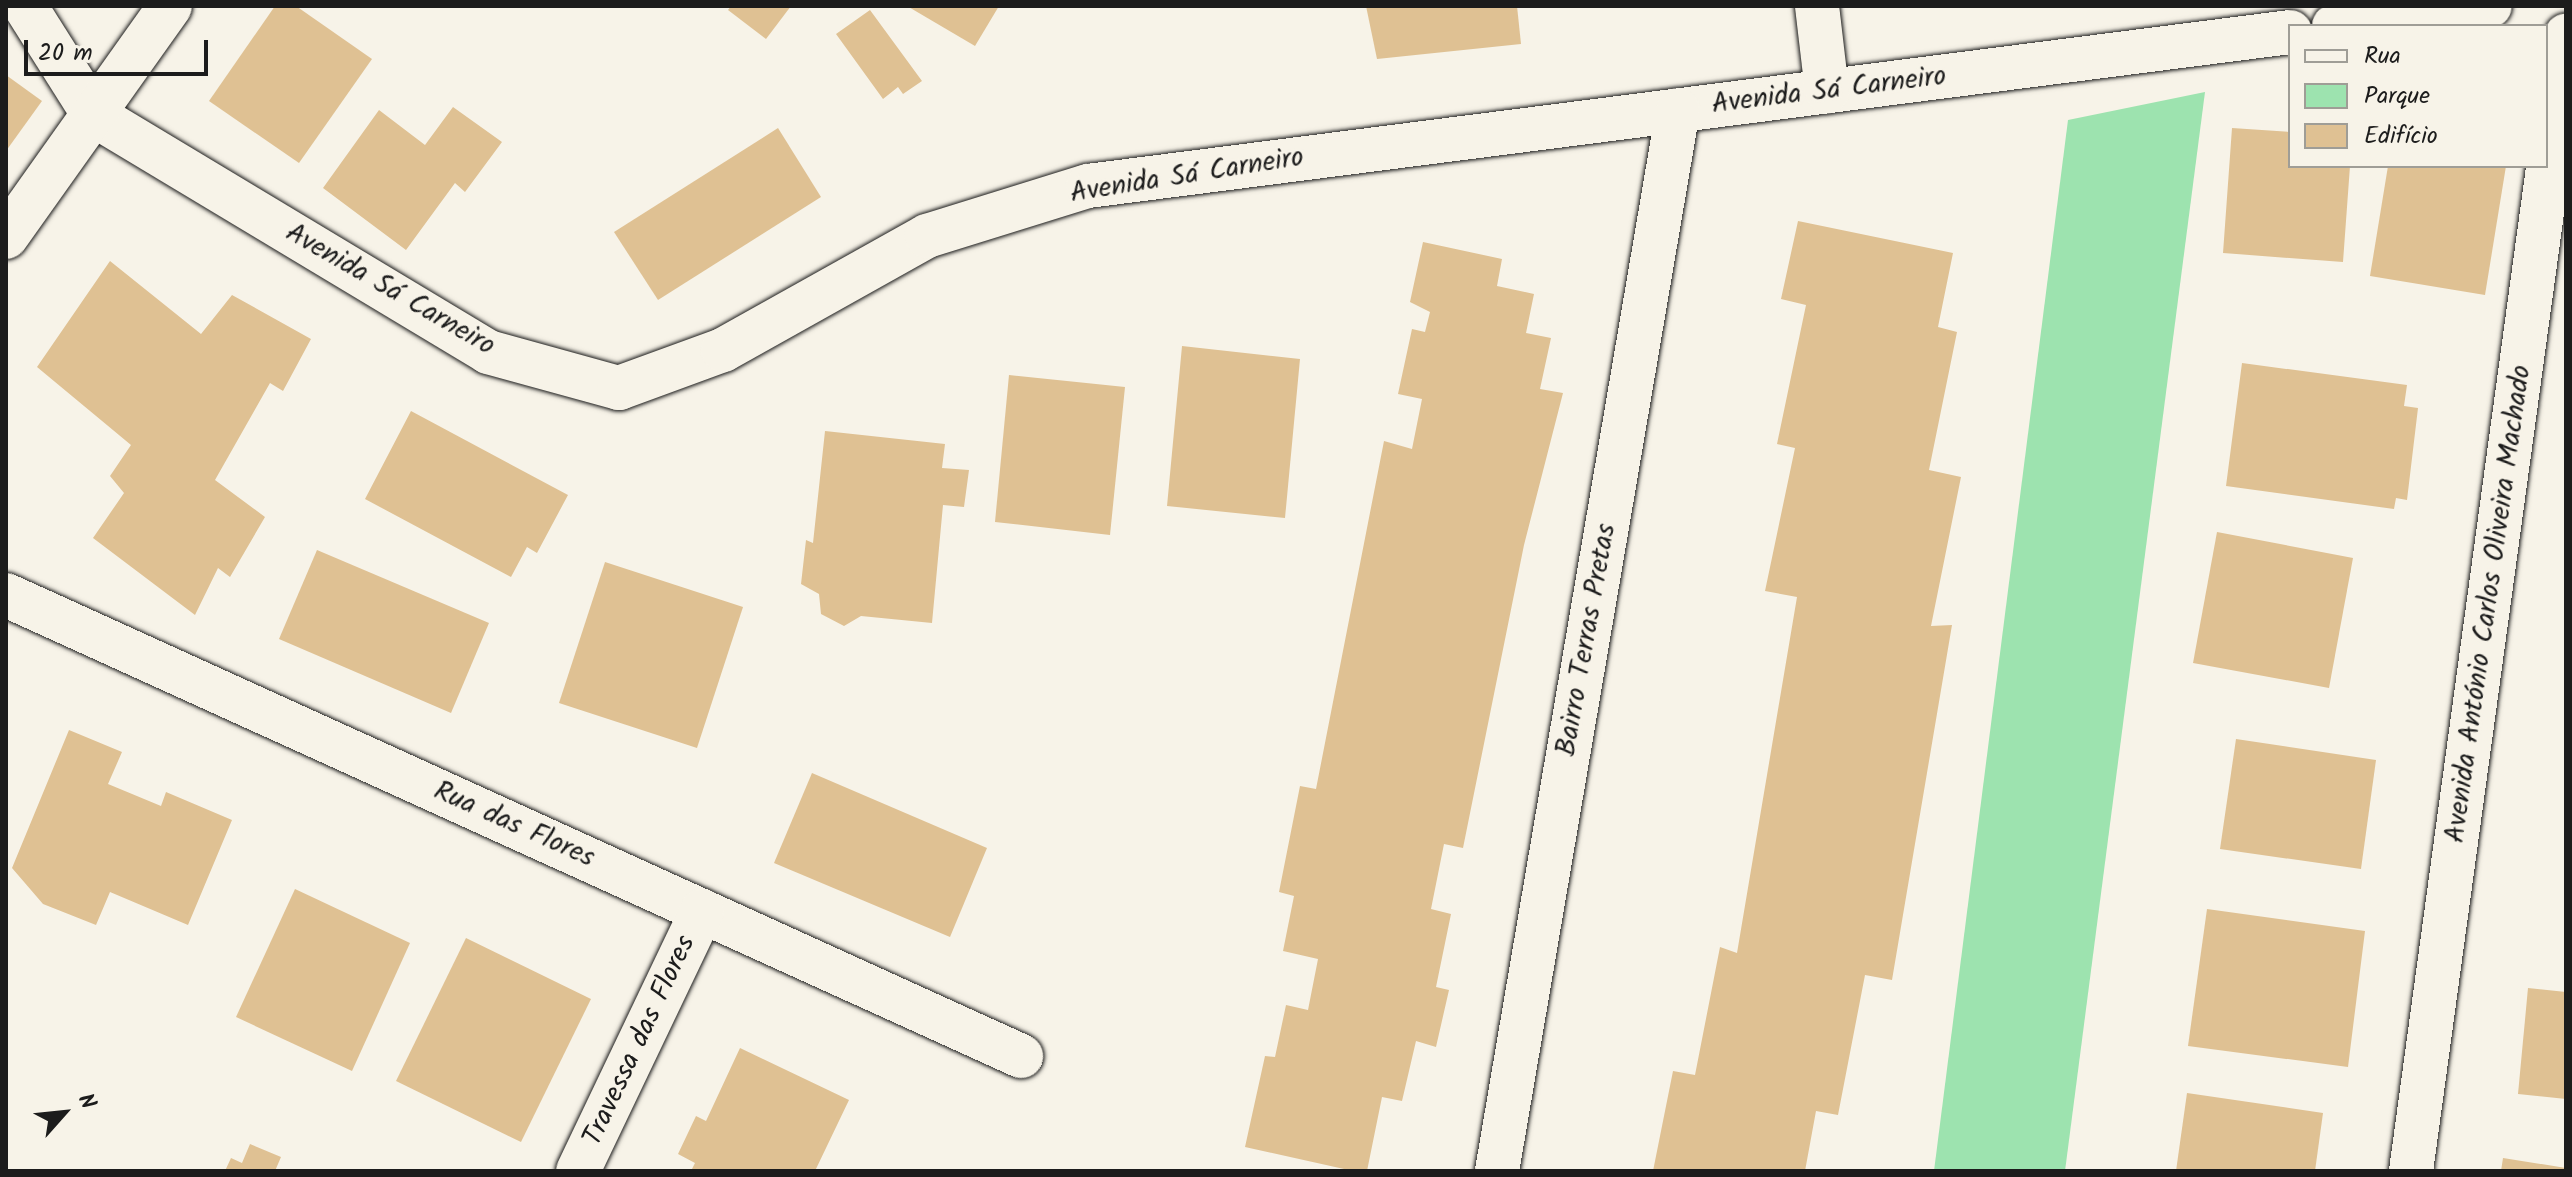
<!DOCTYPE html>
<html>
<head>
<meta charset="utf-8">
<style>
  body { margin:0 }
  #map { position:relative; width:2572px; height:1177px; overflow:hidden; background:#f7f3e8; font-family:Kalam,sans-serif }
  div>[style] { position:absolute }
  .green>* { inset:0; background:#9de3af }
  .building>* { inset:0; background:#dfc193 }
  .roads { filter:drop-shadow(0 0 2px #1c1c1c) drop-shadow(0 0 2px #1c1c1c) }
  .street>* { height:44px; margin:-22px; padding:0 22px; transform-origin:22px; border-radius:22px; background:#f7f3e8 }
  .secondary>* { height:44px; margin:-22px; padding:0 22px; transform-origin:22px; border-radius:22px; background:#f7f3e8 }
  span { translate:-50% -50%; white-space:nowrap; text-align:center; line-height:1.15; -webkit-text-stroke:6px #f7f3e8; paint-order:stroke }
  .street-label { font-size:28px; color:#1c1c1c }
  .frame { position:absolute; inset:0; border:8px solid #1c1c1c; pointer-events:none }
  .legend { position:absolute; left:2288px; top:24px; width:260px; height:144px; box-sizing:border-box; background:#f7f3e8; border:2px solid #9f9d96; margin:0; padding:10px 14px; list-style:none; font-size:24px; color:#1c1c1c }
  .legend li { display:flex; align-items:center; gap:16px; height:40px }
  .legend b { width:40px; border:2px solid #9f9d96 }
  .north { position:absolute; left:24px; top:1073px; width:80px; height:80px; -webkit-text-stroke:6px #f7f3e8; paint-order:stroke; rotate:63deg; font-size:22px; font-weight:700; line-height:32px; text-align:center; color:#1c1c1c }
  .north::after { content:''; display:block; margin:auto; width:28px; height:36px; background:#1c1c1c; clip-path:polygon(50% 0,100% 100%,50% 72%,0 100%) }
  .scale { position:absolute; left:24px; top:40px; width:184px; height:36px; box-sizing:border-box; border:4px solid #1c1c1c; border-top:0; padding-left:10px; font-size:24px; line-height:28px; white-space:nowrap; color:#1c1c1c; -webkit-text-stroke:6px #f7f3e8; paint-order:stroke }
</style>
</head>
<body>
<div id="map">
  <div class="green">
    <div style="clip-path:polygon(2205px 92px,2065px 1171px,1934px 1171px,2068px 120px)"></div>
  </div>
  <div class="building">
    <div style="clip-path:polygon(275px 6px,296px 6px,372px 59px,299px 163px,209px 101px)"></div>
    <div style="clip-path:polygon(731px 6px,791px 6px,766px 39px,728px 10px)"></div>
    <div style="clip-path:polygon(907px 6px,999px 6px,975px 46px)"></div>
    <div style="clip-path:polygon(1366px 6px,1517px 6px,1521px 44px,1377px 59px)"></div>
    <div style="clip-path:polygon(870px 10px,922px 81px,903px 94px,898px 87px,883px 99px,836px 34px)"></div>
    <div style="clip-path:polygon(6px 75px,42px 101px,6px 151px)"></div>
    <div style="clip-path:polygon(453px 107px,502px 142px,465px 192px,455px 183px,406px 250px,323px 188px,379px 110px,425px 145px)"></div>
    <div style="clip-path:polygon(778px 128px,821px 197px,658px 300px,614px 232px)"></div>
    <div style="clip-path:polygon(2232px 128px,2290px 132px,2290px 166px,2350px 166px,2343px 262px,2223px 253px)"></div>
    <div style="clip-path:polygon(2388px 166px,2506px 166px,2485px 295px,2370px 276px)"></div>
    <div style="clip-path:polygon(1798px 221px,1953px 253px,1938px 327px,1957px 332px,1929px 470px,1961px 477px,1931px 626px,1952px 625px,1892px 980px,1865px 975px,1838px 1115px,1816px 1111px,1805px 1171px,1653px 1171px,1673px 1071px,1695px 1075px,1720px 947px,1737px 953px,1797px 597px,1765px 591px,1795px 448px,1777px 444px,1806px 305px,1781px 299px)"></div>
    <div style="clip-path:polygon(1423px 242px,1502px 259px,1497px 286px,1534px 294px,1526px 333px,1551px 338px,1540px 389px,1563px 393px,1524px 545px,1463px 848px,1444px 844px,1431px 909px,1451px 914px,1436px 987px,1449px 990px,1436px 1047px,1416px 1041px,1402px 1101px,1382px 1097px,1367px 1171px,1353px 1171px,1245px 1147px,1265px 1056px,1275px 1057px,1286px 1005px,1308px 1010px,1318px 959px,1283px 951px,1294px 896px,1279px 892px,1300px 786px,1316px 789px,1384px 441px,1412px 449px,1422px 399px,1398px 394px,1412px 329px,1425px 332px,1430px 312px,1410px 302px)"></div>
    <div style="clip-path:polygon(110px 261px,201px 334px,232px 295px,311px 339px,283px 391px,270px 383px,215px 480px,265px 517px,230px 577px,218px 568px,195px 615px,93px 538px,124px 493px,110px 476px,131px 445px,37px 367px)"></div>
    <div style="clip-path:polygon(1182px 346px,1300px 359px,1285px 518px,1167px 506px)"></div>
    <div style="clip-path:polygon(2242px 363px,2407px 385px,2404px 406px,2418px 408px,2407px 500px,2396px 498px,2394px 509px,2226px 486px)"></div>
    <div style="clip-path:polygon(1009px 375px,1125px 387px,1110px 535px,995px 522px)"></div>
    <div style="clip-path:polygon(411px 411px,568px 495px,537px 553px,527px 547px,511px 577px,365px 499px)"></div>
    <div style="clip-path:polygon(825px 431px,945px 444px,942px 468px,969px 470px,964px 507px,943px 505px,932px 623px,861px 616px,844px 626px,821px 614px,819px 594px,801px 584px,806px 540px,813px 543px)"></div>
    <div style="clip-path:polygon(2217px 532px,2353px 558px,2329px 688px,2193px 663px)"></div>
    <div style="clip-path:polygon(317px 550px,489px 623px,451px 713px,279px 639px)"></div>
    <div style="clip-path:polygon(605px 562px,743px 607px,697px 748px,559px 703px)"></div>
    <div style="clip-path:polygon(69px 730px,122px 752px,108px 784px,161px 806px,166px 792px,232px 820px,188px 925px,110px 892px,96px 925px,43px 904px,12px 868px)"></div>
    <div style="clip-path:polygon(2236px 739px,2376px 760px,2361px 869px,2220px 849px)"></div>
    <div style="clip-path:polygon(812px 773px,987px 848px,950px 937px,774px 863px)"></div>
    <div style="clip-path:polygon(295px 889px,410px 943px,352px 1071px,236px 1017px)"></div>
    <div style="clip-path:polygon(2207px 909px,2365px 931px,2348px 1067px,2188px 1046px)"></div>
    <div style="clip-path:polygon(466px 938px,591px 999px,521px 1142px,396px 1081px)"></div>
    <div style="clip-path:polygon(2528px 988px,2566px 992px,2566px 1099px,2518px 1094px)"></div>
    <div style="clip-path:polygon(740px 1048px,849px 1100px,815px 1171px,691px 1171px,695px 1163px,678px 1154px,696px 1116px,706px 1121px)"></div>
    <div style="clip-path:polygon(2187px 1093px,2323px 1113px,2315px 1171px,2176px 1171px)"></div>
    <div style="clip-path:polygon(250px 1144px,281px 1157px,275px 1171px,225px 1171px,231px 1158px,242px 1163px)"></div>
    <div style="clip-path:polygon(2503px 1158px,2566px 1168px,2566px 1171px,2501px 1171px)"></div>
  </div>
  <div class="roads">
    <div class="street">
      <div style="left:25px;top:6px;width:129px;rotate:57.7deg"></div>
      <div style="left:94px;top:115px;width:460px;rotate:31deg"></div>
      <div style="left:488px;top:352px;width:136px;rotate:15.4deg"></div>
      <div style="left:619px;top:388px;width:111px;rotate:-20.1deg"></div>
      <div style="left:723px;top:350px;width:234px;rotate:-29.2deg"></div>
      <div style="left:927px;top:236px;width:169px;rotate:-17.3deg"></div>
      <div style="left:1088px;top:186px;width:1212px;rotate:-7.3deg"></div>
      <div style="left:1817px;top:6px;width:86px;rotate:83.3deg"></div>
      <div style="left:2334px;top:26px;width:157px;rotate:-7.3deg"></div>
      <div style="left:6px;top:595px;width:1115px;rotate:24.43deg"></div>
      <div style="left:578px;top:1171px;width:288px;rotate:-64.5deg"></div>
      <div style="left:1497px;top:1171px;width:1076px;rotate:-80.32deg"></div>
      <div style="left:2411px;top:1171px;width:1146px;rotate:-82.22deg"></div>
    </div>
    <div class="secondary">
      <div style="left:6px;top:237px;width:283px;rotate:-54.6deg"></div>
    </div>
  </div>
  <div class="street-label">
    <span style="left:1829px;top:91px;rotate:-7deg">Avenida Sá Carneiro</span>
    <span style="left:1187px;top:176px;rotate:-9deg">Avenida Sá Carneiro</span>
    <span style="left:390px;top:290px;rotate:30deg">Avenida Sá Carneiro</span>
    <span style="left:2489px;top:604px;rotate:-82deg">Avenida António Carlos Oliveira Machado</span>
    <span style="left:1587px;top:640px;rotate:-80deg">Bairro Terras Pretas</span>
    <span style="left:514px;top:825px;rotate:24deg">Rua das Flores</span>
    <span style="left:640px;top:1041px;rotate:-65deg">Travessa das Flores</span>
  </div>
  <div class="frame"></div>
  <ul class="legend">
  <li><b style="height:10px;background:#f7f3e8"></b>Rua</li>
  <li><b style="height:22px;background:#9de3af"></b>Parque</li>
  <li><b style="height:22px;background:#dfc193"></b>Edifício</li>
  </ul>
  <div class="north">N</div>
  <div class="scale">20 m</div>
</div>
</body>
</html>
